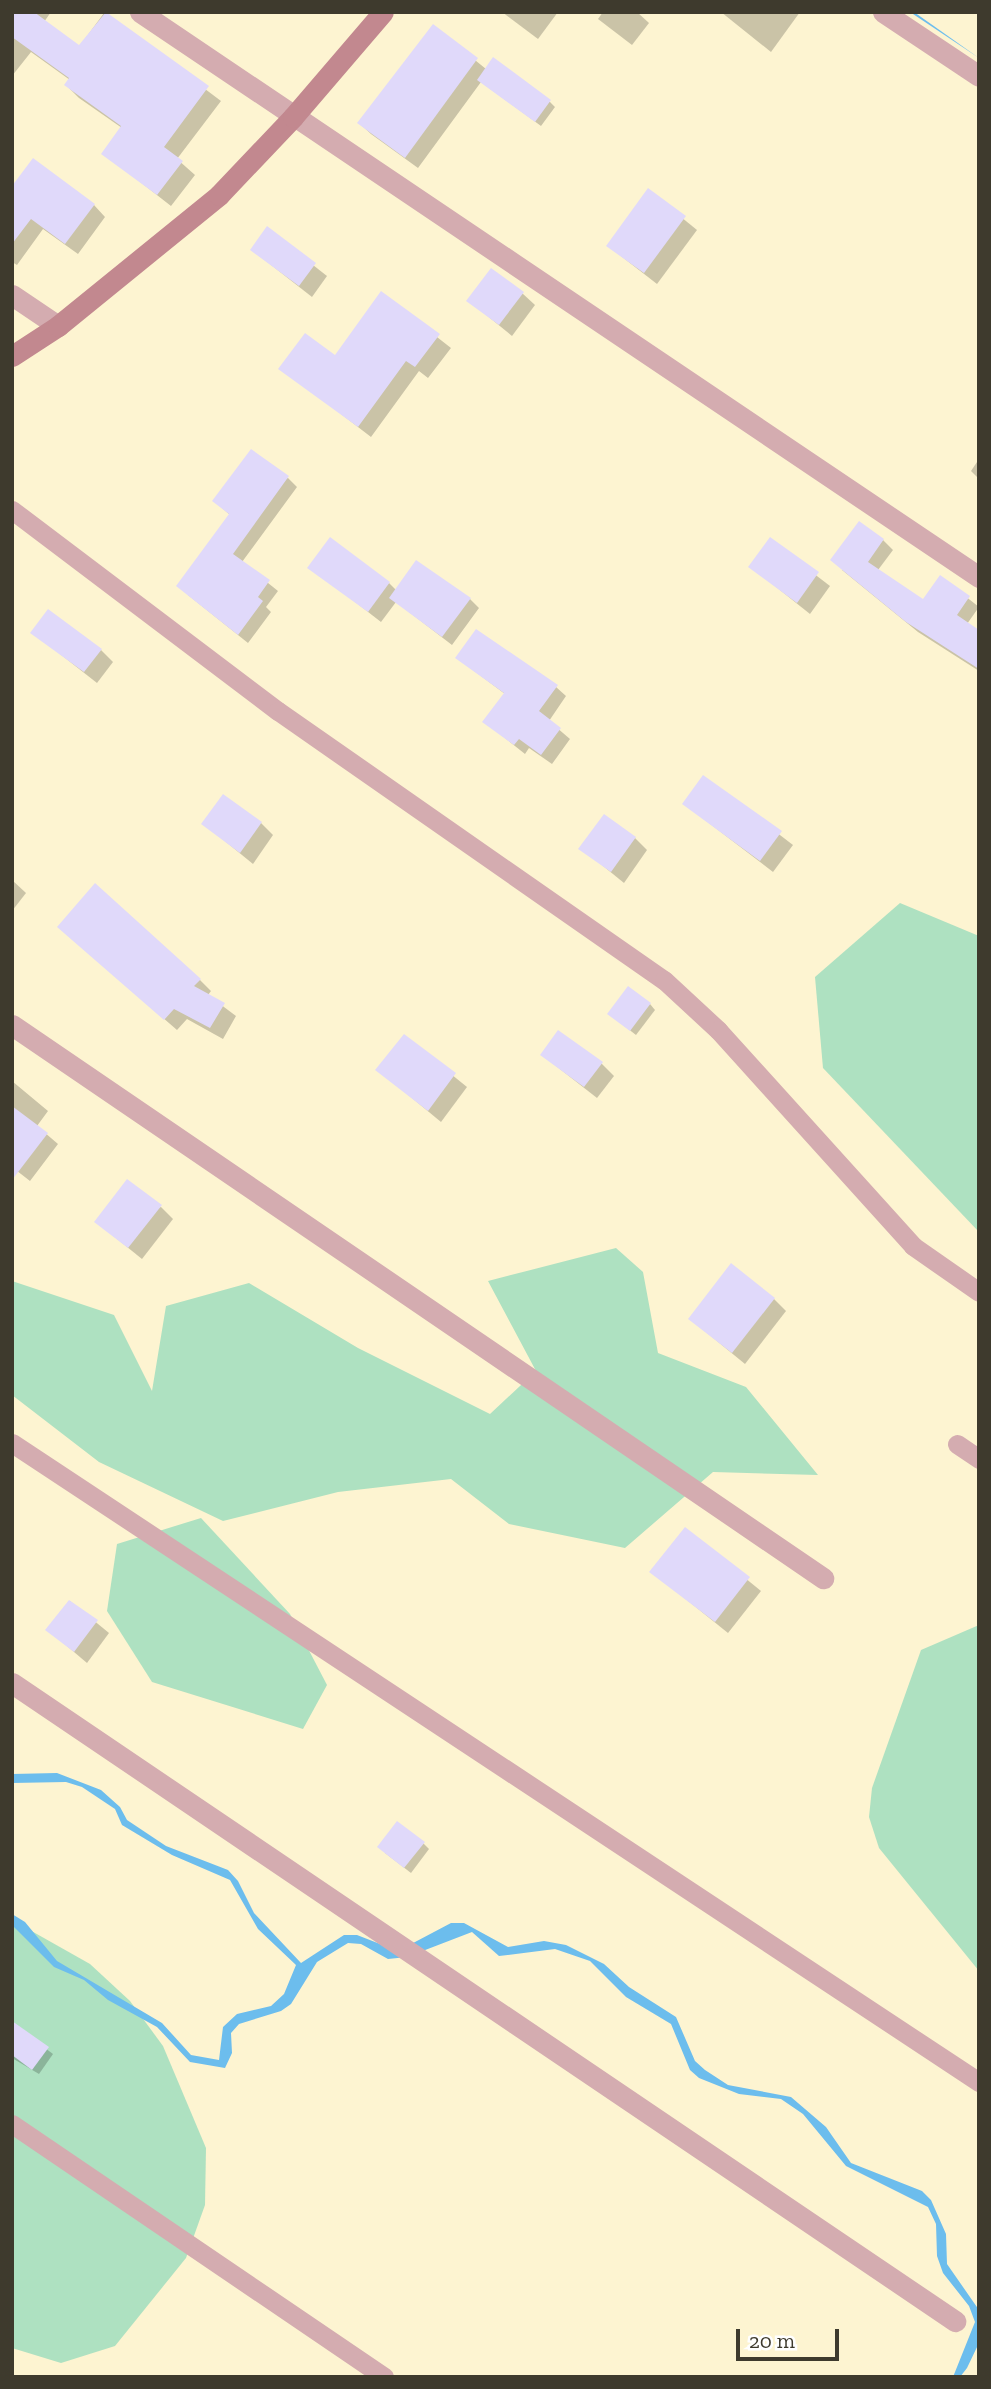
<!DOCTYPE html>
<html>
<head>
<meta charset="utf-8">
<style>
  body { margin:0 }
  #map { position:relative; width:991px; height:2389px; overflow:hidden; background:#fdf4d1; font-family:"Zilla Slab",serif }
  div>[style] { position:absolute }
  .green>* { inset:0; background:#aee1c1 }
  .water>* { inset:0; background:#6cbded }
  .shadow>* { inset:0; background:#0003 }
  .building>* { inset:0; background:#e0d9fa }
  .service>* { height:19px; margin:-9.5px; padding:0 9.5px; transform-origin:9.5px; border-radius:9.5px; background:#d4acb0 }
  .minor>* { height:21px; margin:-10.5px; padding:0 10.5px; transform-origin:10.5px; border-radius:10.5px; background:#d4acb0 }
  .secondary>* { height:21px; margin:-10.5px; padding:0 10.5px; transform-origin:10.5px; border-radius:10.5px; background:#c2888f }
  span { translate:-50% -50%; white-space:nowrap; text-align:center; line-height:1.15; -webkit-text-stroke:5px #fff; paint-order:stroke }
  .frame { position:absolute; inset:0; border:14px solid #3e3a2d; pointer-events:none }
  .scale { position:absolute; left:736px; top:2329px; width:103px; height:32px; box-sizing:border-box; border:4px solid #3e3a2d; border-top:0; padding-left:9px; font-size:21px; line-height:24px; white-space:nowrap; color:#3e3a2d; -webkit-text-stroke:5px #fff; paint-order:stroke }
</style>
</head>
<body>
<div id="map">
  <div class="green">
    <div style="clip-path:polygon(900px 903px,979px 936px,979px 1232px,823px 1068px,815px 977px)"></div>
    <div style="clip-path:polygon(616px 1248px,643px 1272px,658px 1353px,746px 1387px,818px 1475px,713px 1472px,625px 1548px,509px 1524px,451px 1479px,338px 1492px,223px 1521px,99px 1462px,12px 1395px,12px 1281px,114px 1315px,152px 1391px,166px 1306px,249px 1283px,358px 1348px,490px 1414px,536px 1371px,488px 1281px)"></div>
    <div style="clip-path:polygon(201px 1518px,290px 1614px,327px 1685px,303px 1729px,152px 1682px,107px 1611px,117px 1544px)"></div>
    <div style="clip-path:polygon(979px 1625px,979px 1971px,879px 1848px,869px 1817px,872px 1788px,921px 1650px)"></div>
    <div style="clip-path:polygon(12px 1920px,90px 1964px,130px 2001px,163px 2046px,206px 2148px,205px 2205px,186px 2258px,115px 2346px,61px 2363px,12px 2348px)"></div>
  </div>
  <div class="water">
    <div style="clip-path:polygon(910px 12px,914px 12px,979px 58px)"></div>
    <div style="clip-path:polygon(57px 1773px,101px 1790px,120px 1807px,127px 1820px,166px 1846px,228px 1870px,238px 1881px,254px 1913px,301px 1963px,344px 1935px,357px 1935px,398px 1951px,451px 1923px,464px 1923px,508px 1947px,544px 1941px,566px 1945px,604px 1964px,629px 1987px,676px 2017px,695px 2061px,705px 2070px,728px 2085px,791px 2097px,826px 2127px,851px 2163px,922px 2191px,931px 2200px,946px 2234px,947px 2264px,979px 2310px,978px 2345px,967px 2368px,960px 2377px,953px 2377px,975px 2322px,969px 2306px,943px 2273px,937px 2256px,936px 2224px,928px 2207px,846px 2166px,803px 2114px,781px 2099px,739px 2094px,699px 2078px,690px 2070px,671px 2024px,626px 1997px,590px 1961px,555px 1949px,499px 1956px,472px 1932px,407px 1957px,388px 1959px,361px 1944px,348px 1943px,317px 1962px,291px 2004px,281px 2011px,239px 2024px,231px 2033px,232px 2053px,225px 2068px,190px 2062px,157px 2027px,108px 2000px,84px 1980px,54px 1967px,12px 1925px,12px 1914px,25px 1922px,57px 1961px,162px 2023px,191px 2055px,219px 2060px,223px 2027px,237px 2014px,271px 2006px,284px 1994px,296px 1965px,258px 1929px,230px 1880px,172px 1855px,122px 1825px,115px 1809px,82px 1787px,66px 1782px,12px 1783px,12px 1774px)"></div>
  </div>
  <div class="shadow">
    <div style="clip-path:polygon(12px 12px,51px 12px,44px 22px,79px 47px,104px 13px,221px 101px,177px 159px,195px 175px,171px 206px,103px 153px,122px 128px,79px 98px,66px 85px,70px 80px,31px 52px,12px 76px)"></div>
    <div style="clip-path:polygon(502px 12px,558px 12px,538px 39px)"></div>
    <div style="clip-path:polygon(603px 12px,637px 12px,649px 23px,632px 45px,598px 19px)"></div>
    <div style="clip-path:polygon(721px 12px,800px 12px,771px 52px)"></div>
    <div style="clip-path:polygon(433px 26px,486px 69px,550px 102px,555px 107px,541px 126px,481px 82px,418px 168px,371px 134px,359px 123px)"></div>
    <div style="clip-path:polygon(12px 189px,94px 205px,105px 217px,78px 254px,43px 229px,17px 265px,12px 262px)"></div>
    <div style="clip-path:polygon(649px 191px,697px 230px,657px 284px,608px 246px)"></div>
    <div style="clip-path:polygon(267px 229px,327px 276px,312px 297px,252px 250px)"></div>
    <div style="clip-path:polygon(522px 293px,535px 305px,512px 336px,469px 301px)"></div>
    <div style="clip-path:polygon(382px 294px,451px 348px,428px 378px,419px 371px,371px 437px,281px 368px,335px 357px)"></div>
    <div style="clip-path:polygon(979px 459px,979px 479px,971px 471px)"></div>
    <div style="clip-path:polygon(288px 478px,297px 487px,242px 562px,278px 591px,266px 607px,271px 612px,248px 643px,188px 595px,230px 515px,214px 501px)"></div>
    <div style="clip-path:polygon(770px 540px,830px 586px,810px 614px,751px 567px)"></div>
    <div style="clip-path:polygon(883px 540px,893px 550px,878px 570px,923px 601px,941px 577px,979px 607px,967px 624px,979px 632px,979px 671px,918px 632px,842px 570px)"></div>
    <div style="clip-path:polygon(310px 567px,389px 583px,397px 591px,470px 599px,479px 608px,452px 645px,396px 602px,381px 622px)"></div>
    <div style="clip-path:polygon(32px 632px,101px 650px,113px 662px,97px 683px)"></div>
    <div style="clip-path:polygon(457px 658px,556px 687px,566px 696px,549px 721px,570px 739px,552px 764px,529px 748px,525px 754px,485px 722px,505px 694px)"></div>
    <div style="clip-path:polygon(704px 777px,793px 845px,773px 872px,684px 804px)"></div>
    <div style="clip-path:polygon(261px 823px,273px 835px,253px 864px,204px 824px)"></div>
    <div style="clip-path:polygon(635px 838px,647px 850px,624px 883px,581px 848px)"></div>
    <div style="clip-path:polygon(12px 880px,26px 893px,12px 911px)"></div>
    <div style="clip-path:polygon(71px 938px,200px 980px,211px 991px,208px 995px,236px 1016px,223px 1039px,187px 1019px,177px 1030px)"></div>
    <div style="clip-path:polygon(650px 1004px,655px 1010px,636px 1035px,609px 1014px)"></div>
    <div style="clip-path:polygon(404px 1036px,467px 1087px,441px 1122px,378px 1070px)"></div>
    <div style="clip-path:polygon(542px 1055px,601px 1063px,614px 1076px,597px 1098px)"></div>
    <div style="clip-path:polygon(12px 1081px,48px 1111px,37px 1126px,58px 1144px,30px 1181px,12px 1167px)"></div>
    <div style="clip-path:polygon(161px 1207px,173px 1219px,142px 1259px,96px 1222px)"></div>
    <div style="clip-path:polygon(774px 1299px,786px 1311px,745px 1364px,690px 1319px)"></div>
    <div style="clip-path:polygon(685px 1529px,761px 1591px,728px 1633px,652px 1572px)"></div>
    <div style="clip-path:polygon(70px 1601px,109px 1633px,87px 1663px,48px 1630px)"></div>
    <div style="clip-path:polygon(423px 1843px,429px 1849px,411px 1873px,385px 1853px)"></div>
    <div style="clip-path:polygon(12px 2023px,53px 2054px,39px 2074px,12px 2058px)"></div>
  </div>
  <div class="building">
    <div style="clip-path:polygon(12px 12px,34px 12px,79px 45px,106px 12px,209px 86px,164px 147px,183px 161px,157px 195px,101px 154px,121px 126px,64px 85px,69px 78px,12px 37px)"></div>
    <div style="clip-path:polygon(433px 24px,478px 58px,405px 158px,357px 123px)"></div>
    <div style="clip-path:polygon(493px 57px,551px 100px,535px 122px,477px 80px)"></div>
    <div style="clip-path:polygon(33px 158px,95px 204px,65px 244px,31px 219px,12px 244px,12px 186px)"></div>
    <div style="clip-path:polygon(648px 188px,686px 216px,644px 273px,606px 246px)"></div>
    <div style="clip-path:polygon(267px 226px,316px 263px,299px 286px,250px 250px)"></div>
    <div style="clip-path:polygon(491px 268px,524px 292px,499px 325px,466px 301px)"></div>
    <div style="clip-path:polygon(381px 291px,440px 334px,415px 367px,406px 361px,358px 427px,278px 369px,305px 333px,335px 355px)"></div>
    <div style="clip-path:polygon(251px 449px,289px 476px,233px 554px,270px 580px,258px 597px,263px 601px,238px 635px,176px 586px,229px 514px,212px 501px)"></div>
    <div style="clip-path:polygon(859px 521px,884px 539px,868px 562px,923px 599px,940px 575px,970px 596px,957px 615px,979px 630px,979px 669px,906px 622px,830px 560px)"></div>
    <div style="clip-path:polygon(330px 537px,390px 582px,368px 612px,307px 568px)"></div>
    <div style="clip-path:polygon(770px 537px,819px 572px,797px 603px,748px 567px)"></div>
    <div style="clip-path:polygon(416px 560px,471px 598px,442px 637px,389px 598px)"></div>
    <div style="clip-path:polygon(48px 609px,102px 649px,84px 672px,30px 633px)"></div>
    <div style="clip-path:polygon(476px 629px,558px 685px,539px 711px,561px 728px,541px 755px,519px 739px,514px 745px,482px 722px,504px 693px,455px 658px)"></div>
    <div style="clip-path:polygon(703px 775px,782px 831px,760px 861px,682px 804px)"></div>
    <div style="clip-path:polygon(223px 794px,262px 822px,240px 853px,201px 824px)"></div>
    <div style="clip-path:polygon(604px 814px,636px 837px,611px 872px,578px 849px)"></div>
    <div style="clip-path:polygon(95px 883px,201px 979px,194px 986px,225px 1003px,210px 1028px,174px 1009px,164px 1020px,57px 927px)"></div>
    <div style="clip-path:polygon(628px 986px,651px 1003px,630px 1031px,607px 1014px)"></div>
    <div style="clip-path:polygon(558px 1030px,603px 1062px,584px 1087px,540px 1055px)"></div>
    <div style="clip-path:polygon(404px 1034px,456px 1073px,428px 1111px,375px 1070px)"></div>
    <div style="clip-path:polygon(12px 1106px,48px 1133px,12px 1180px)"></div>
    <div style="clip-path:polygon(127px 1179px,162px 1205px,128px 1248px,94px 1222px)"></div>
    <div style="clip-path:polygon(731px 1263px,775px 1298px,732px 1353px,688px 1319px)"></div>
    <div style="clip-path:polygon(685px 1527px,750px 1577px,715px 1622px,649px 1572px)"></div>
    <div style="clip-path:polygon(69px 1600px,98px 1620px,74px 1652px,45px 1630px)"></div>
    <div style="clip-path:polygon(397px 1821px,425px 1842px,404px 1868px,377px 1847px)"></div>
    <div style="clip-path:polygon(12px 2021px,49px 2047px,32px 2070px,12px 2055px)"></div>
  </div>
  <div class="service">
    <div style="left:12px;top:510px;width:333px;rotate:37.1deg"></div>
    <div style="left:278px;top:711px;width:470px;rotate:34.9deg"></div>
    <div style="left:664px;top:980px;width:74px;rotate:42.8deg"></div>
    <div style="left:718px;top:1030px;width:291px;rotate:47.9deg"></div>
    <div style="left:913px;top:1246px;width:80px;rotate:34.9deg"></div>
    <div style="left:12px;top:1443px;width:1159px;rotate:33.46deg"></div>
    <div style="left:957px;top:1444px;width:27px;rotate:34deg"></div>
    <div style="left:12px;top:2124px;width:450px;rotate:34.2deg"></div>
  </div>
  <div class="minor">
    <div style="left:140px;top:12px;width:1012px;rotate:33.96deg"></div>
    <div style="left:883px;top:12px;width:115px;rotate:33.7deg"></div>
    <div style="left:12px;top:295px;width:55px;rotate:34deg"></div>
    <div style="left:12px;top:1025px;width:982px;rotate:34.29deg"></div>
    <div style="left:12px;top:1683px;width:1139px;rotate:34.08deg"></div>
  </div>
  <div class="secondary">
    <div style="left:12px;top:356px;width:55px;rotate:-33.1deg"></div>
    <div style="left:58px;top:326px;width:208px;rotate:-39.1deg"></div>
    <div style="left:219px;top:195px;width:108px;rotate:-46.5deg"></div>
    <div style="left:293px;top:117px;width:138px;rotate:-49.4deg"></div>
  </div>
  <div class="frame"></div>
  <div class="scale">20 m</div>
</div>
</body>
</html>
